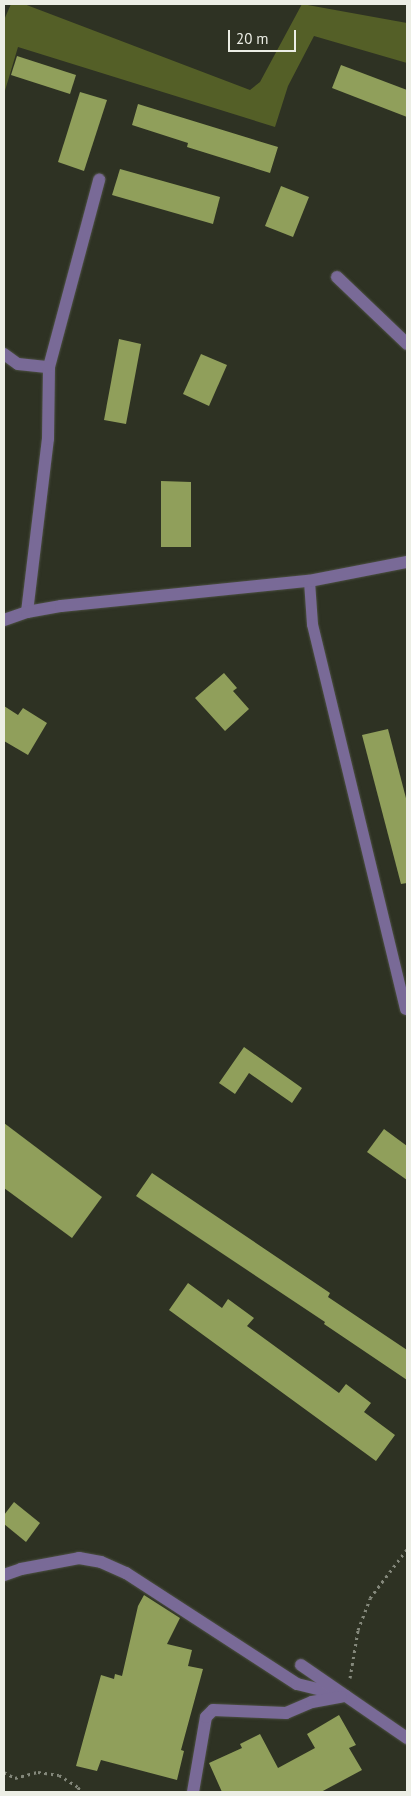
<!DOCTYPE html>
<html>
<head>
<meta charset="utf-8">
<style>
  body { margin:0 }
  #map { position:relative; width:411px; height:1796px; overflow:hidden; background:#2e3223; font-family:"PT Sans",sans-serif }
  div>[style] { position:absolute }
  .green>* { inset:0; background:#545f27 }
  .building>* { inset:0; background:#909f5b }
  .path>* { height:3px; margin-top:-1.5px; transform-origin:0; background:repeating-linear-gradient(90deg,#84887b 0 2.5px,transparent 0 6.5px) }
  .roads { filter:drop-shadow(0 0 1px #4c5042) drop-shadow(0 0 1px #4c5042) }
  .service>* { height:11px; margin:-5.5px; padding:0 5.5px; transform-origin:5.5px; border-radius:5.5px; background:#796a97 }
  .minor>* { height:12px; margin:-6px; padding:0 6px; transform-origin:6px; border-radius:6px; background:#796a97 }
  .tertiary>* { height:12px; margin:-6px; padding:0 6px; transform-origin:6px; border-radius:6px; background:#796a97 }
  span { translate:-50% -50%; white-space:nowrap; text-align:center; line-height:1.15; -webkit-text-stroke:5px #2e3223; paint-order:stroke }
  .frame { position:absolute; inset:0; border:5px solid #eceee5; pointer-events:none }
  .scale { position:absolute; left:228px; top:30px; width:68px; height:22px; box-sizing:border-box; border:2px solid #eceee5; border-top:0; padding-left:6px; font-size:15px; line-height:18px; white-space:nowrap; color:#eceee5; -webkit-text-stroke:4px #2e3223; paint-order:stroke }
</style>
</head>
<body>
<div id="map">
  <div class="green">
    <div style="clip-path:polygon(11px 4px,24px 4px,250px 90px,260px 82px,302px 4px,407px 23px,407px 63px,314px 36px,288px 86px,275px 127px,18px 47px,4px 94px,4px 20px)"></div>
  </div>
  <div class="building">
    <div style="clip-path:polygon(17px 56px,76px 75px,70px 94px,11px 75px)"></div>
    <div style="clip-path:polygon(341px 65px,407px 90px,407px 117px,332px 88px)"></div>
    <div style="clip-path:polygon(80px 92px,107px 100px,84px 171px,58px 162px)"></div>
    <div style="clip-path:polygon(138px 104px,278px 147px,270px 173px,187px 147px,188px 143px,132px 125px)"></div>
    <div style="clip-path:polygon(120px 169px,220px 197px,213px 224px,112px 195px)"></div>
    <div style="clip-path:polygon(281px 186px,309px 197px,293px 237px,265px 226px)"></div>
    <div style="clip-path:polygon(119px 339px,141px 344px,126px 424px,104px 420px)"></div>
    <div style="clip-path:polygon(201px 354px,227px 365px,209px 406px,183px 394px)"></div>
    <div style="clip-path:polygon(161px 481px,191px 482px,191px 547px,161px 547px)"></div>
    <div style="clip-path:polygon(224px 673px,237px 688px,233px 691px,249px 709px,225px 731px,195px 698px)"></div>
    <div style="clip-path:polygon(4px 706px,18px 715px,23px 708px,47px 723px,28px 755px,4px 741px)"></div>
    <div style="clip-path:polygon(388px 729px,407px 802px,407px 883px,401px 884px,362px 735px)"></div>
    <div style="clip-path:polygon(244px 1047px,302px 1088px,292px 1103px,249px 1073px,235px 1094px,219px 1083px)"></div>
    <div style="clip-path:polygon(4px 1123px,102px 1197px,72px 1238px,4px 1188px)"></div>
    <div style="clip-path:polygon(384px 1129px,407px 1146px,407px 1180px,367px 1152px)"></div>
    <div style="clip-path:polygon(152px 1173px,330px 1293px,328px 1297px,407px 1350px,407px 1380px,324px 1324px,325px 1322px,136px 1196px)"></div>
    <div style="clip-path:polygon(188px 1283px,222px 1308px,228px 1299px,254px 1318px,247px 1326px,339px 1393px,346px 1384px,371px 1403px,364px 1412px,395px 1435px,376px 1461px,169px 1310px)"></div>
    <div style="clip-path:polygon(14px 1502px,40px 1523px,26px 1542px,4px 1524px,4px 1515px)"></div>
    <div style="clip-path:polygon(144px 1595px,180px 1618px,167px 1644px,192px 1650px,188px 1666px,203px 1669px,181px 1750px,184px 1751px,177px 1780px,101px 1760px,97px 1771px,76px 1766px,101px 1675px,114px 1679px,115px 1674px,122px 1676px,138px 1606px)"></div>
    <div style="clip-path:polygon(339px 1715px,356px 1745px,349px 1748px,362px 1770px,321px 1792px,222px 1792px,209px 1763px,242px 1748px,240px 1744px,260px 1734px,278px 1768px,315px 1748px,307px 1734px)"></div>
  </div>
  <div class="path">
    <div style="left:350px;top:1678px;width:49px;rotate:-80.5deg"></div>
    <div style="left:358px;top:1630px;width:34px;rotate:-69deg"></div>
    <div style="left:370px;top:1598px;width:61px;rotate:-52.9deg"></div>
    <div style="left:4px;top:1772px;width:13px;rotate:29deg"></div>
    <div style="left:15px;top:1778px;width:24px;rotate:-15deg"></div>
    <div style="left:38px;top:1772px;width:21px;rotate:8deg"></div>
    <div style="left:59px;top:1775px;width:22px;rotate:32deg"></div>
    <div style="left:78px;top:1787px;width:6px;rotate:59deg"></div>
  </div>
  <div class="roads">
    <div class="service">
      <div style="left:309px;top:581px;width:43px;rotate:86deg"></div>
      <div style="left:312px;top:624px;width:396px;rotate:76.4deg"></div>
    </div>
    <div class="minor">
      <div style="left:337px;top:277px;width:97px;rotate:43.7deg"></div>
      <div style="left:4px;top:354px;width:17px;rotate:36deg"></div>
      <div style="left:18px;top:364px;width:31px;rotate:6deg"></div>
      <div style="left:27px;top:612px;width:174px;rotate:-83.1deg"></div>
      <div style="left:48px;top:439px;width:72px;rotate:-89.2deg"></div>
      <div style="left:49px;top:367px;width:194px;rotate:-75deg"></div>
      <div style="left:4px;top:1575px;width:18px;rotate:-19deg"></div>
      <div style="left:21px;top:1569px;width:59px;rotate:-10.7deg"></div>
      <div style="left:79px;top:1558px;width:22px;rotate:10deg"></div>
      <div style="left:101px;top:1562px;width:27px;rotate:24deg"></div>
      <div style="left:126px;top:1573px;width:204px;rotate:33deg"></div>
      <div style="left:297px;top:1684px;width:50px;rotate:13.8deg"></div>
      <div style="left:301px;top:1665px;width:129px;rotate:34.6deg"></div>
      <div style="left:193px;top:1792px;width:76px;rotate:-80.2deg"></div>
      <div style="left:206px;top:1717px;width:10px;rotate:-45deg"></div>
      <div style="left:213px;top:1710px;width:73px;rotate:2.4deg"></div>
      <div style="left:286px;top:1713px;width:28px;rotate:-23deg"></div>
      <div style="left:312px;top:1702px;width:29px;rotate:-10deg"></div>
    </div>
    <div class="tertiary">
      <div style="left:4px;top:620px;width:24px;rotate:-19deg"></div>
      <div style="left:27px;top:612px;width:35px;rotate:-10deg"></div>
      <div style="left:61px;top:606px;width:249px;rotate:-5.8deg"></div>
      <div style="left:309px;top:581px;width:100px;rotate:-11deg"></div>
    </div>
  </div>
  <div class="frame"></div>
  <div class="scale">20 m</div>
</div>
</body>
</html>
